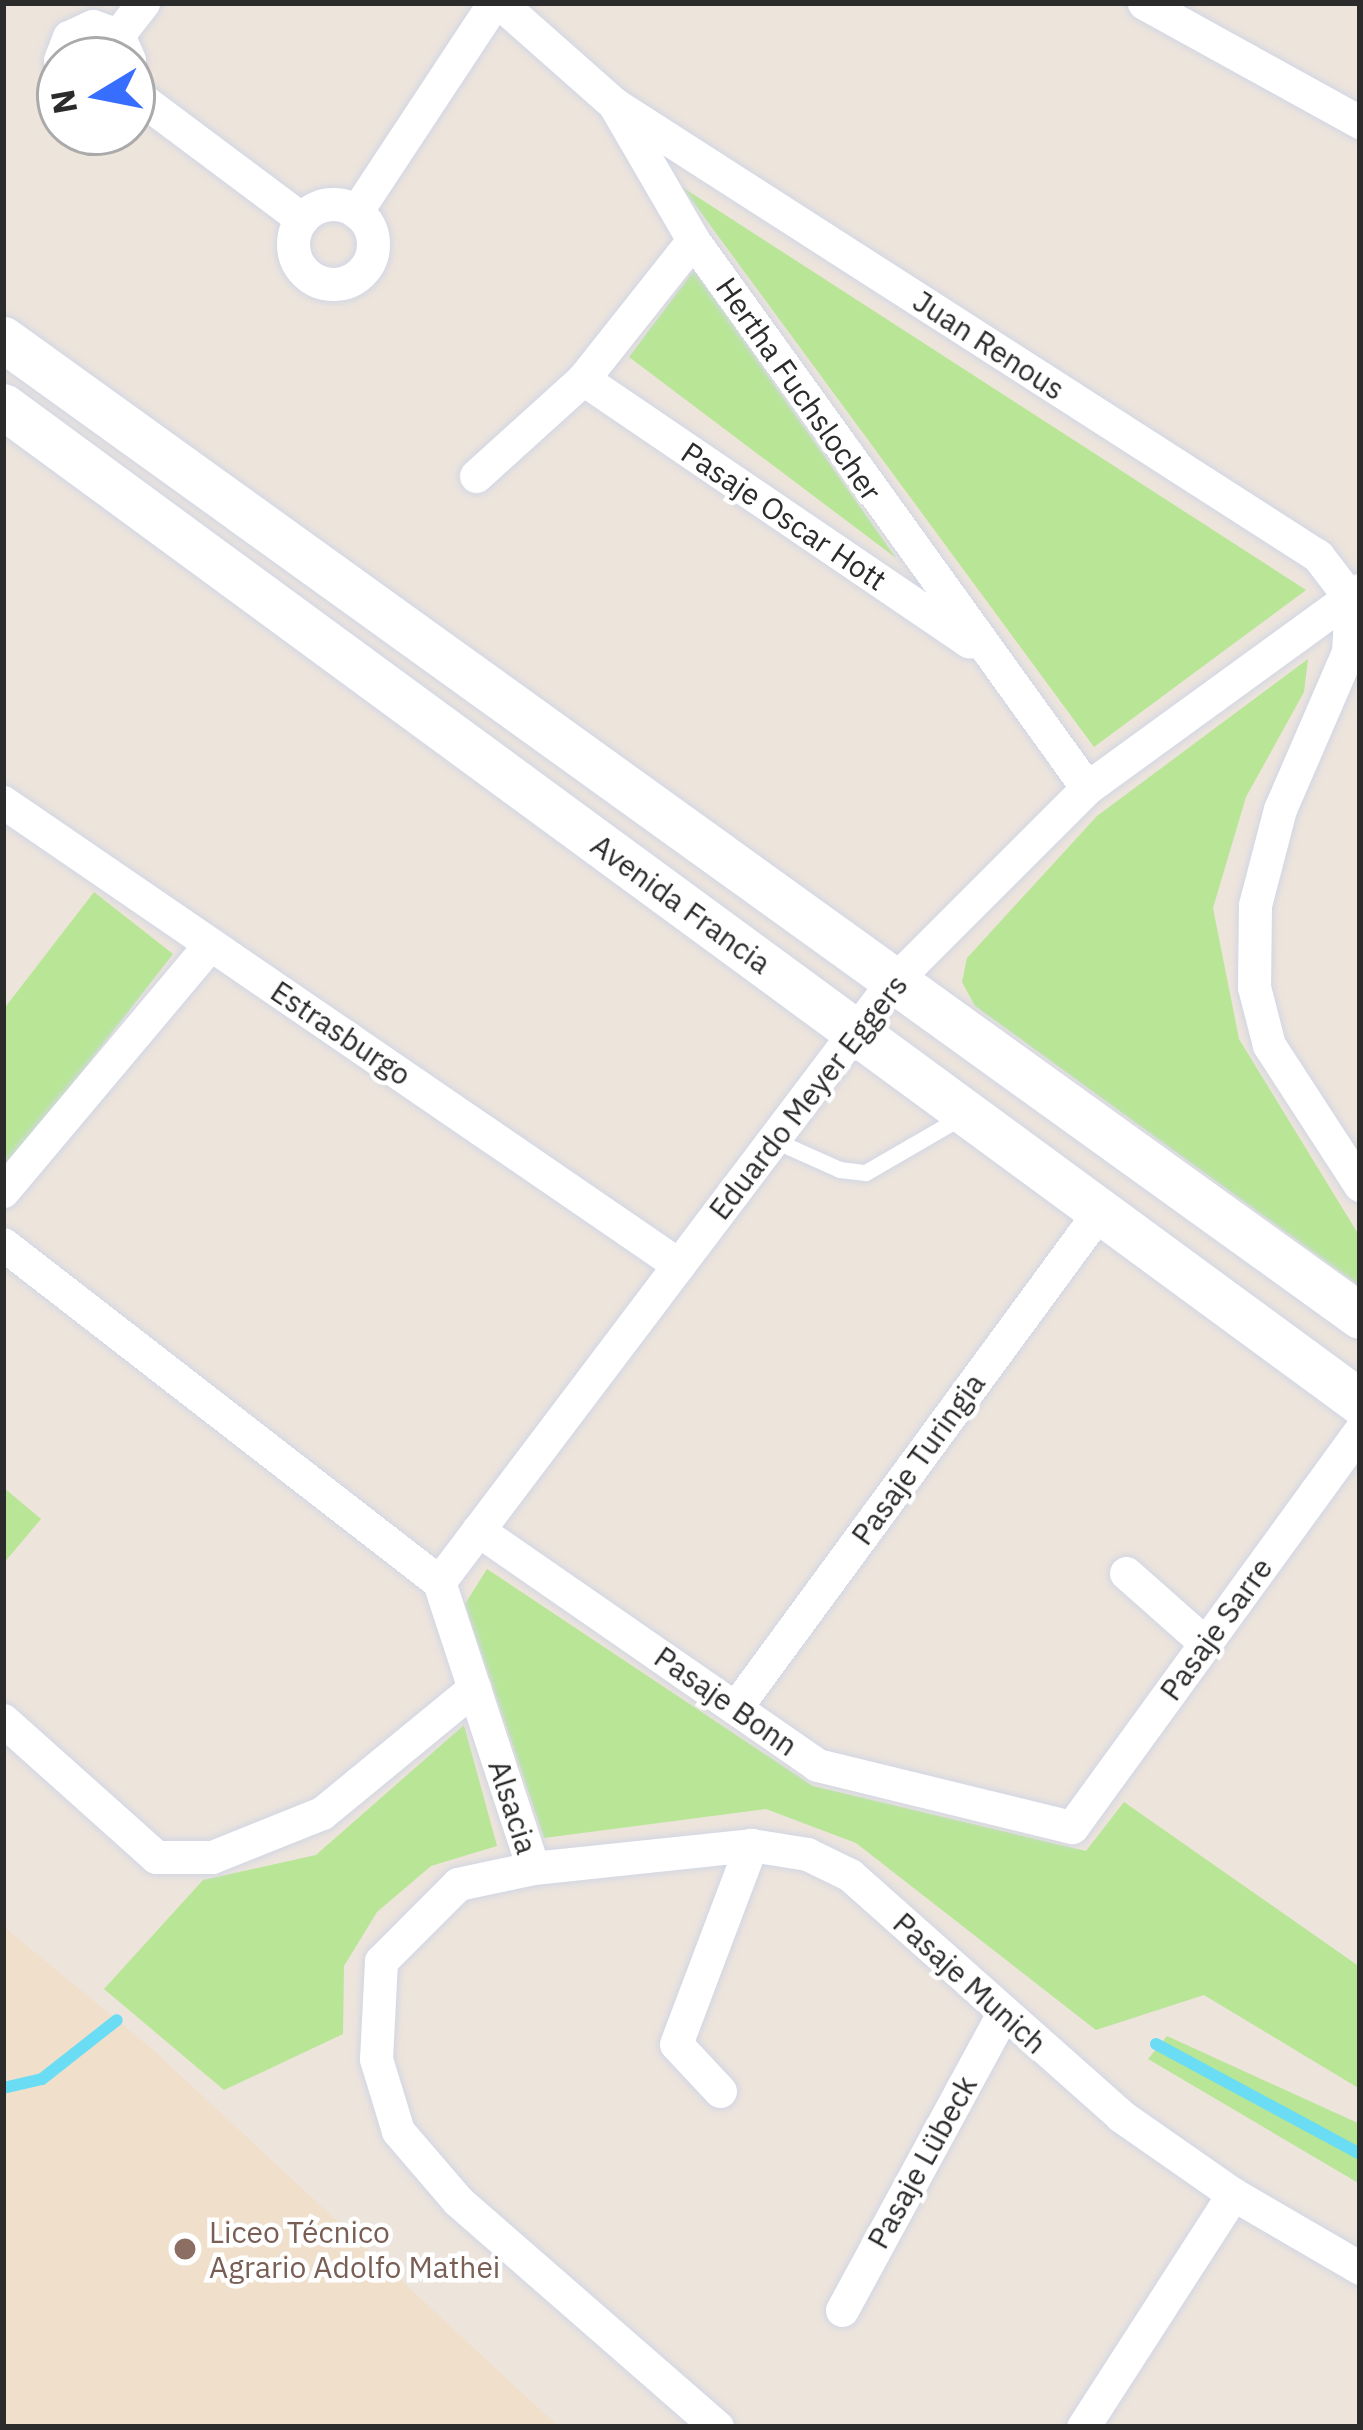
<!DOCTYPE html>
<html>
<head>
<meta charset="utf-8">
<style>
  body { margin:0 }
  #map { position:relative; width:1363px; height:2430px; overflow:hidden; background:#ede4dc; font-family:"IBM Plex Sans",sans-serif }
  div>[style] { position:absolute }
  .education>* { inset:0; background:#f0e0cb }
  .green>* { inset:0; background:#b8e696 }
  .stream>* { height:12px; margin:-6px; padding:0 6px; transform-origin:6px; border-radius:6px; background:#6adcf4 }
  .roads { filter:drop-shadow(0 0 3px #d1d6e4) drop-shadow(0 0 3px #d1d6e4) }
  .lane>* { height:16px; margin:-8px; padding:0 8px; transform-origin:8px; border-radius:8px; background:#fff }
  .street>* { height:33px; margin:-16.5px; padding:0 16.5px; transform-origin:16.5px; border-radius:16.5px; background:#fff }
  .street>.ring { margin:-16.5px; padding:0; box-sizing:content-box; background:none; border:33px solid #fff; border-radius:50% }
  .secondary>* { height:45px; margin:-22.5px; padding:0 22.5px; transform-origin:22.5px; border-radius:22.5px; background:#fff }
  .dots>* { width:33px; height:33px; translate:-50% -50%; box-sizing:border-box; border:6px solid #fff; border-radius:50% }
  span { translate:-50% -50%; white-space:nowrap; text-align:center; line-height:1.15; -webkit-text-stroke:9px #fff; paint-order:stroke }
  .street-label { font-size:30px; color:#2b2b2b }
  .education-label { font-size:30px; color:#785e54 }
  .left { translate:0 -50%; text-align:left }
  .frame { position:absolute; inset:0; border:6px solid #2b2b2b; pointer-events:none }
  .north { position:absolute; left:36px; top:36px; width:120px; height:120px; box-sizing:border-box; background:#fff; border:3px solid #aaa; border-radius:50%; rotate:260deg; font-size:33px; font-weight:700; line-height:48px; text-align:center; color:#2b2b2b }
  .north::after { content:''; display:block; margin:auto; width:42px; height:54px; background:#376eff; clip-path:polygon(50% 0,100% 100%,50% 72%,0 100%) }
</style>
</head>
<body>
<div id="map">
  <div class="education">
    <div style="clip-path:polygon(3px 1926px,151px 2048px,559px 2427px,3px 2427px)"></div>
  </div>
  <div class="green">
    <div style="clip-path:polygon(682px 187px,1306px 590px,1094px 747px)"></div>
    <div style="clip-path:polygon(694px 270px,896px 558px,629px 357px)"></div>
    <div style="clip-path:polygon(1308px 659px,1304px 692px,1246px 797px,1213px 908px,1239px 1039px,1360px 1237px,1360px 1286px,975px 1006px,962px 982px,967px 958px,1097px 816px)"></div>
    <div style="clip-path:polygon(94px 892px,173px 954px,3px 1173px,3px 1010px)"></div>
    <div style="clip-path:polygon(3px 1487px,41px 1519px,3px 1564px)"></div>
    <div style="clip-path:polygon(487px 1569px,813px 1786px,1086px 1851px,1124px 1802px,1360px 1967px,1360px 2089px,1204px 1995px,1096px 2030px,856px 1843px,766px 1809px,544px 1838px,465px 1604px)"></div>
    <div style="clip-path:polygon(464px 1725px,497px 1846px,431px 1866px,377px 1912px,344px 1966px,343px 2034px,224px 2090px,104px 1989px,203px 1880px,316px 1855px)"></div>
    <div style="clip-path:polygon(1167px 2036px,1360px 2124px,1360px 2184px,1148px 2059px)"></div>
  </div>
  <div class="stream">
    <div style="left:1156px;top:2044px;width:232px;rotate:28.3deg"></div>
    <div style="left:3px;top:2088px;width:40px;rotate:-13deg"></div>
    <div style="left:42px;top:2079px;width:95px;rotate:-38.2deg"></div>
  </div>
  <div class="roads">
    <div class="lane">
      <div style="left:773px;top:1140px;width:73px;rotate:24.1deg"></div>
      <div style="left:840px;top:1170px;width:26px;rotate:7deg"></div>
      <div style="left:866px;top:1173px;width:116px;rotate:-30.1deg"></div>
    </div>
    <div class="street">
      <div style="left:500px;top:3px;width:152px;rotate:41.5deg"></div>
      <div style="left:614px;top:104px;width:157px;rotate:59.8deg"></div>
      <div style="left:693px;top:240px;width:675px;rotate:54.28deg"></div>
      <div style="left:1144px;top:3px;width:247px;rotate:28.9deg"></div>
      <div style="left:118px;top:35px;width:41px;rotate:-52deg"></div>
      <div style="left:60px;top:60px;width:25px;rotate:-69deg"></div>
      <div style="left:69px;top:37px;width:26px;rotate:-25deg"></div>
      <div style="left:93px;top:26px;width:27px;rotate:20deg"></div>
      <div style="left:118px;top:35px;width:27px;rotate:66deg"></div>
      <div style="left:132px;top:92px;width:212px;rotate:36.8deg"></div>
      <div style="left:614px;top:104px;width:837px;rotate:32.7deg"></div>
      <div style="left:1318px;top:556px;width:54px;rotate:52.5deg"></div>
      <div style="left:1351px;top:599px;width:53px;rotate:93.2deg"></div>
      <div style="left:1348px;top:652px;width:171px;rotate:113.4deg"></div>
      <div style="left:1280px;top:809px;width:99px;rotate:104.6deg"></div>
      <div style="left:1255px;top:905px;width:82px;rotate:90.7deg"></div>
      <div style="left:1254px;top:987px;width:60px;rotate:75.5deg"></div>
      <div style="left:1269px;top:1045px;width:167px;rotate:57deg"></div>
      <div class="ring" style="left:293px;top:204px;width:47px;height:47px"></div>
      <div style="left:356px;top:212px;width:250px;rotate:-56.6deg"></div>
      <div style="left:583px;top:379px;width:177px;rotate:-51.6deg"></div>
      <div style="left:476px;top:476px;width:144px;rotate:-42.2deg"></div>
      <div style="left:583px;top:379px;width:467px;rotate:34.2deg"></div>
      <div style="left:3px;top:802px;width:819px;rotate:34.41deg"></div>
      <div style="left:3px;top:1191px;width:322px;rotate:-50deg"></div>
      <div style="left:3px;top:1244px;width:552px;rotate:37.78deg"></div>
      <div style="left:439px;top:1582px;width:301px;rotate:71.8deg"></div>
      <div style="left:533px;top:1868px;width:77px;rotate:168deg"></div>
      <div style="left:458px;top:1884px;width:109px;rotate:135deg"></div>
      <div style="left:381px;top:1961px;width:98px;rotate:92.9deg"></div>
      <div style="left:376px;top:2059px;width:75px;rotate:73deg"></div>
      <div style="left:398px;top:2131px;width:92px;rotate:49.4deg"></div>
      <div style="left:458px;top:2201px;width:344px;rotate:41.1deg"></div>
      <div style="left:478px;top:1530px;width:412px;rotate:34.7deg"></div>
      <div style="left:817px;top:1765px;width:262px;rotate:13.7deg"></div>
      <div style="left:1072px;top:1827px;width:490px;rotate:-54deg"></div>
      <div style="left:1126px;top:1573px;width:106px;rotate:41.5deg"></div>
      <div style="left:439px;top:1582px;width:750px;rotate:-52.92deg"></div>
      <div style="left:891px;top:984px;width:277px;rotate:-45deg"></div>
      <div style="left:1087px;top:788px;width:337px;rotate:-36deg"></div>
      <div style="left:736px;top:1707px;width:615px;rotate:-53.73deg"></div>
      <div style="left:3px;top:1720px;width:205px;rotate:41.8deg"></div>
      <div style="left:156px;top:1857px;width:56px"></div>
      <div style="left:212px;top:1857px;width:118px;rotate:-21.8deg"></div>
      <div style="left:322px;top:1813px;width:197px;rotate:-39.4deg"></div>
      <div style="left:533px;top:1868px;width:219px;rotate:-6deg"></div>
      <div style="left:751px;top:1845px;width:57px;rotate:9.1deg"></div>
      <div style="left:807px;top:1854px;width:48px;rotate:26deg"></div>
      <div style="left:850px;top:1875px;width:363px;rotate:41.6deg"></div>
      <div style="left:1121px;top:2116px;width:136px;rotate:34.9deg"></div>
      <div style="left:1233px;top:2194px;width:147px;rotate:30.2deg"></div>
      <div style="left:720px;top:2091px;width:64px;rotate:-133.1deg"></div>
      <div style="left:676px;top:2044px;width:213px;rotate:-69.3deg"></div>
      <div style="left:842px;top:2310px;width:337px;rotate:-61.5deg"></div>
      <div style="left:1083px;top:2427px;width:277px;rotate:-57.2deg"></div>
    </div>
    <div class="secondary">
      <div style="left:3px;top:339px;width:1672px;rotate:35.75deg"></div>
      <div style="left:3px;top:406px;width:1683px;rotate:36.28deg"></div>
    </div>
  </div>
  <div class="dots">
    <div style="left:185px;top:2249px;background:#8d6e63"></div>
  </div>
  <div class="street-label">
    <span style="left:989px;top:345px;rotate:33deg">Juan Renous</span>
    <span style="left:799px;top:389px;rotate:55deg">Hertha Fuchslocher</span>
    <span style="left:784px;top:516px;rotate:34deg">Pasaje Oscar Hott</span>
    <span style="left:681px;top:904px;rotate:36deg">Avenida Francia</span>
    <span style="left:341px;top:1033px;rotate:34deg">Estrasburgo</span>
    <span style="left:808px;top:1097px;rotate:-52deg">Eduardo Meyer Eggers</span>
    <span style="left:918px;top:1459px;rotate:-54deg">Pasaje Turingia</span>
    <span style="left:1216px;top:1629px;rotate:-54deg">Pasaje Sarre</span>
    <span style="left:726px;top:1701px;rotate:35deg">Pasaje Bonn</span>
    <span style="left:513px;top:1807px;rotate:72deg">Alsacia</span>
    <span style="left:970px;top:1983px;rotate:42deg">Pasaje Munich</span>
    <span style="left:922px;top:2162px;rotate:-61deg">Pasaje Lübeck</span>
  </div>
  <div class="education-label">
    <span class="left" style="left:209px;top:2249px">Liceo Técnico<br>Agrario Adolfo Mathei</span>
  </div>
  <div class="frame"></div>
  <div class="north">N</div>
</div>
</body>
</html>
